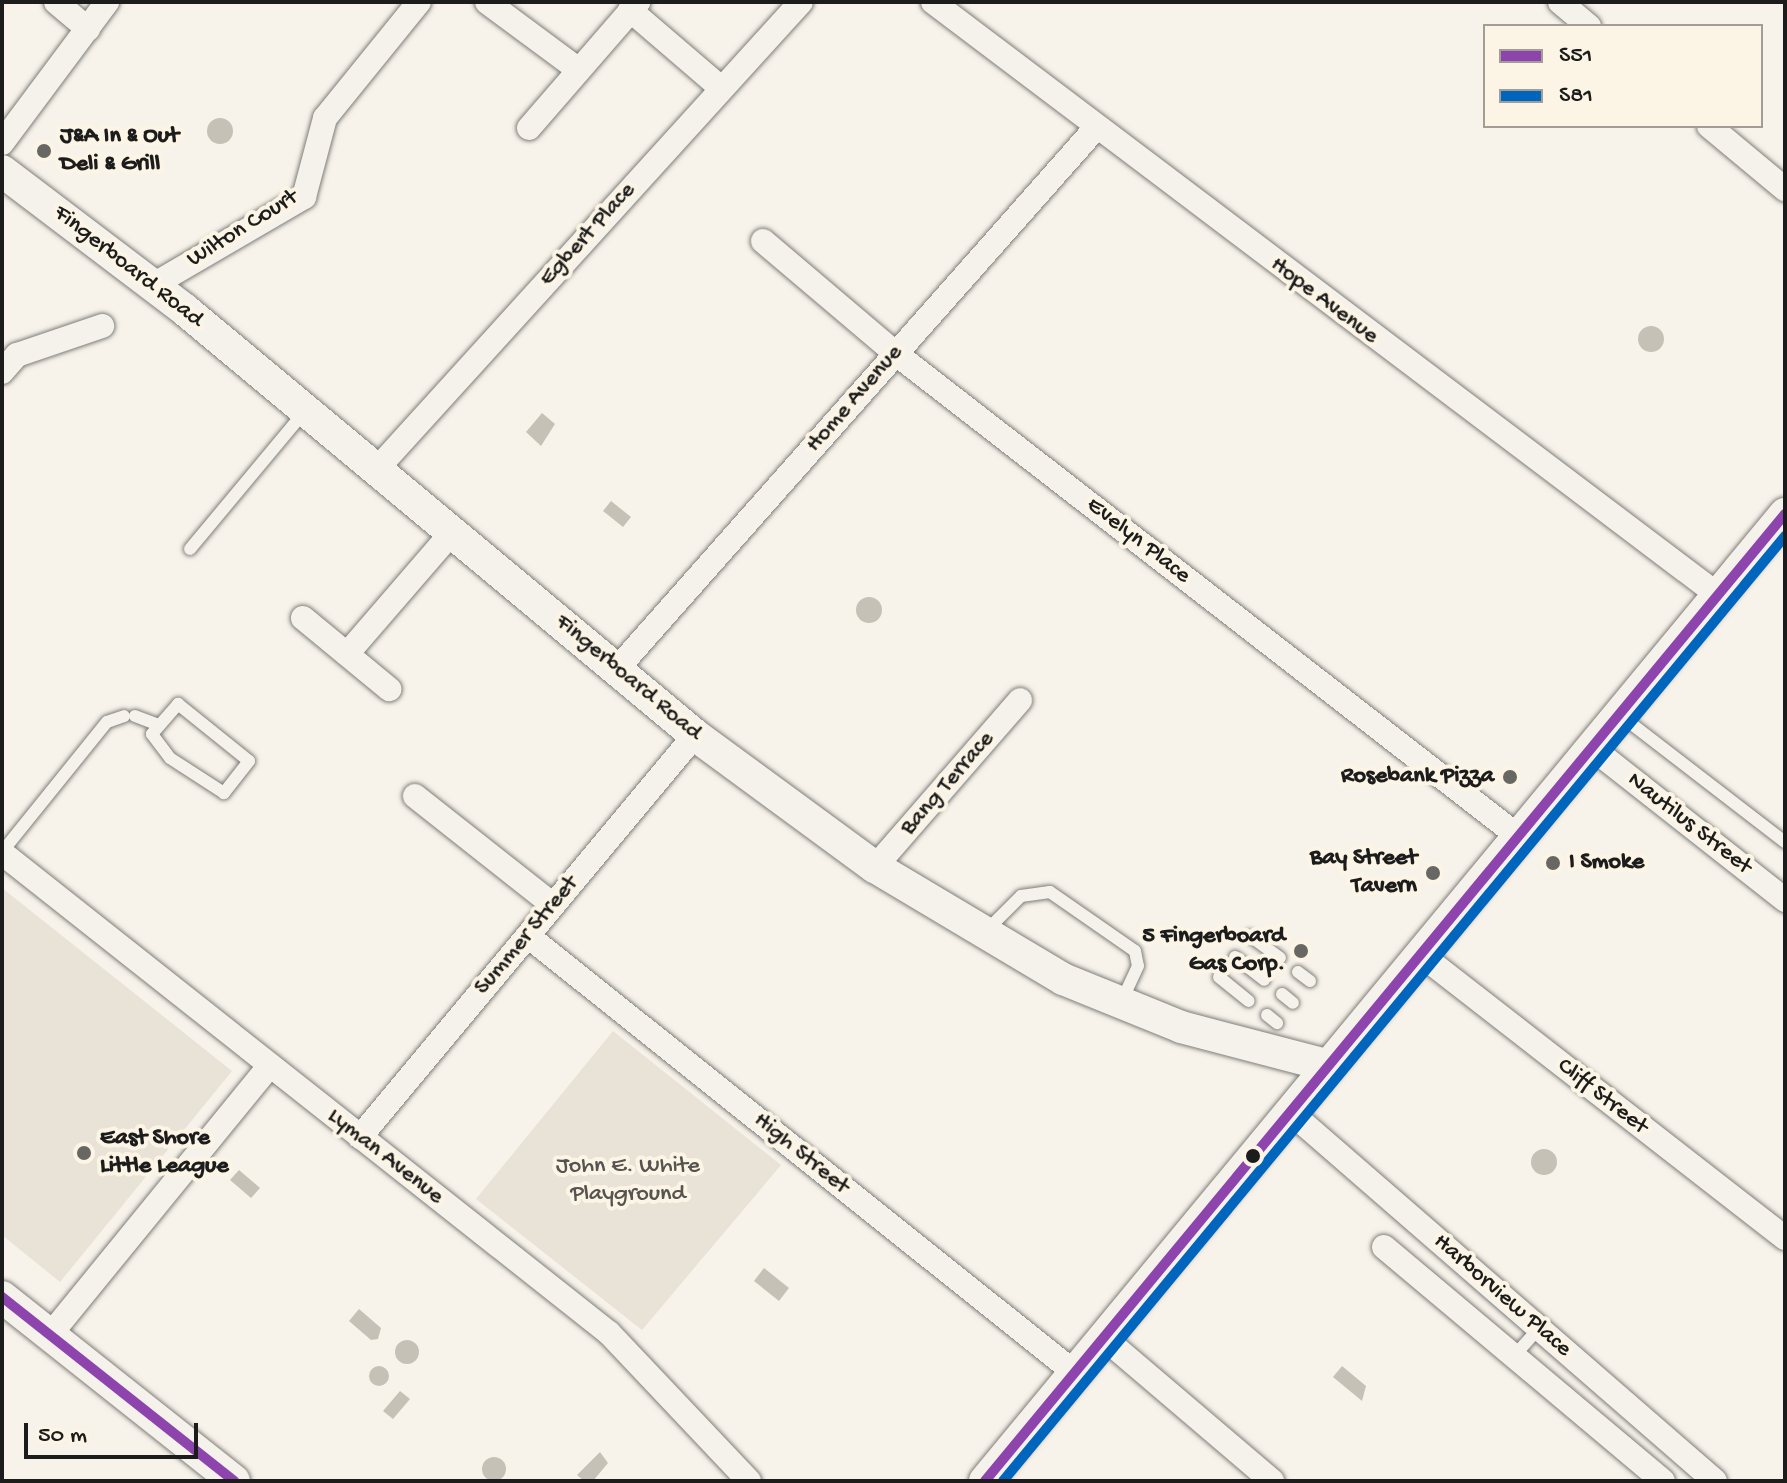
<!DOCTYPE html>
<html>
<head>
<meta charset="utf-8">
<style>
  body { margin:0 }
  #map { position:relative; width:1787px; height:1483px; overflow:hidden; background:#f7f3ea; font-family:"Gochi Hand",sans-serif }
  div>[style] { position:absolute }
  .green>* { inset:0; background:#e8e2d7 }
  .water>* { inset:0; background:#c5c1b7 }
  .round { border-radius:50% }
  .roads { filter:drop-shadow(0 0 2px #7f7d79) drop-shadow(0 0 2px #7f7d79) }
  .lane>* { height:12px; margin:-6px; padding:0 6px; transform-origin:6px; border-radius:6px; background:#f5f2ec }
  .street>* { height:24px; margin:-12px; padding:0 12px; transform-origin:12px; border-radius:12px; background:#f5f2ec }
  .secondary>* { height:32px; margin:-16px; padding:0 16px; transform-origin:16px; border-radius:16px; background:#f5f2ec }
  .bus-1>* { height:10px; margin:-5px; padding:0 5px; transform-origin:5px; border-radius:5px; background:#8e44ad }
  .bus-2>* { height:10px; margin:-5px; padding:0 5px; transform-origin:5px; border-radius:5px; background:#0065bd }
  .dots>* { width:22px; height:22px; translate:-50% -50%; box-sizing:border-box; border:4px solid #fcf5e5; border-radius:50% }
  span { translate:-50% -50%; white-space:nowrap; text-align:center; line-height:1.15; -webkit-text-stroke:8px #fcf5e5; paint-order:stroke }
  .poi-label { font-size:24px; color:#1c1c1c; font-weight:700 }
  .left { translate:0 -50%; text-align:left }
  .right { translate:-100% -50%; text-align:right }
  .street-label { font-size:24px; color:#1c1c1c }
  .park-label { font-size:24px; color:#555450 }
  .frame { position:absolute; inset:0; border:4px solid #1c1c1c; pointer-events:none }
  .legend { position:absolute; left:1483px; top:24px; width:280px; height:104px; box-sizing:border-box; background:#fcf5e5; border:2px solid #a29e95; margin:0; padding:10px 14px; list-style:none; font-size:24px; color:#1c1c1c }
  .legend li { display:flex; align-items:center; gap:16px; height:40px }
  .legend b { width:40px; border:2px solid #a29e95 }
  .scale { position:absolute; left:24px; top:1423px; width:174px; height:36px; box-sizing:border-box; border:4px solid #1c1c1c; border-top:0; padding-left:10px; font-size:24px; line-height:28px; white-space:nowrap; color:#1c1c1c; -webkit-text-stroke:6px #fcf5e5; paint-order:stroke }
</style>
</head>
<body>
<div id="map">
  <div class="green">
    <div style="clip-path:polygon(2px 888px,232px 1071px,60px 1282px,2px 1235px)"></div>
    <div style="clip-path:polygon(613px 1031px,781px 1165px,642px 1330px,476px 1199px)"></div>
  </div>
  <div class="water">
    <div class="round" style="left:207px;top:118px;width:26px;height:26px"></div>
    <div class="round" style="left:1638px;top:326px;width:26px;height:26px"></div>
    <div style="clip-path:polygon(542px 413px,555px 424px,541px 446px,526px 432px)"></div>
    <div style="clip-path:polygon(611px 501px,631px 517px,623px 527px,603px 511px)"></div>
    <div class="round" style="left:856px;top:597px;width:26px;height:26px"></div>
    <div class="round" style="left:1531px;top:1149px;width:26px;height:26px"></div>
    <div style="clip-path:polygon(239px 1170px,260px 1188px,251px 1198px,230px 1180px)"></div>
    <div style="clip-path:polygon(764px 1268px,789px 1288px,779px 1301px,754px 1281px)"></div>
    <div style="clip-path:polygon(359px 1309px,381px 1328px,378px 1339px,371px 1340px,349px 1321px)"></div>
    <div class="round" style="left:395px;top:1340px;width:24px;height:24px"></div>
    <div style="clip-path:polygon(1342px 1366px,1366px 1386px,1362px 1401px,1333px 1377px)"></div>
    <div class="round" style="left:369px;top:1366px;width:20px;height:20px"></div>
    <div style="clip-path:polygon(400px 1391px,410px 1399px,393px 1419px,383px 1411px)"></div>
    <div style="clip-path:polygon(600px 1452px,608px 1463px,593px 1481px,584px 1481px,577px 1475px)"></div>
    <div class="round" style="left:482px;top:1457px;width:24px;height:24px"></div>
  </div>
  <div class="roads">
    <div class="lane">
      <div style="left:190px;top:549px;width:180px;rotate:-50.2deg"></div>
      <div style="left:178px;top:704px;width:91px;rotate:38.8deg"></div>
      <div style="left:249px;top:761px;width:41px;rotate:128deg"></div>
      <div style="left:224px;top:793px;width:64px;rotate:-147.1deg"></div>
      <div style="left:170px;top:758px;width:30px;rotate:-127deg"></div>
      <div style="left:152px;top:734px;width:40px;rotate:-49deg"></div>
      <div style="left:1620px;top:715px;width:208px;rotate:37.6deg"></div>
      <div style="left:135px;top:716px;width:25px;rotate:21deg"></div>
      <div style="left:2px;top:852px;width:167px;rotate:-51.1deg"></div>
      <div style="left:107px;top:722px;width:18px;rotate:-19deg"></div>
      <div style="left:985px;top:932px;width:51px;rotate:-45deg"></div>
      <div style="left:1021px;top:896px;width:29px;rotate:-8deg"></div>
      <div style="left:1050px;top:892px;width:103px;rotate:34.8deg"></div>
      <div style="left:1135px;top:951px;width:15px;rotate:79deg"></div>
      <div style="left:1138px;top:966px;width:38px;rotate:115deg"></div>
      <div style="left:1250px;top:936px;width:37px;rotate:36deg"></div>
      <div style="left:1235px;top:957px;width:37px;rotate:38deg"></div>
      <div style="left:1298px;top:972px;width:15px;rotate:37deg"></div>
      <div style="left:1219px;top:977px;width:38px;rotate:39deg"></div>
      <div style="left:1282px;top:994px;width:14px;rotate:39deg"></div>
      <div style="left:1267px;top:1015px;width:13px;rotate:39deg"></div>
      <div style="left:1514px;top:1356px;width:38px;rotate:-48deg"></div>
    </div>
    <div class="street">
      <div style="left:56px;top:2px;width:42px;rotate:40.2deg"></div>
      <div style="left:487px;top:2px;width:114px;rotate:36.5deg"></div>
      <div style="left:933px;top:2px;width:984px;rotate:37.07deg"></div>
      <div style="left:1560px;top:2px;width:38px;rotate:40deg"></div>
      <div style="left:630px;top:10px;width:120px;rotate:40.6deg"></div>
      <div style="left:1709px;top:126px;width:99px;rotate:39.7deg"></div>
      <div style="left:529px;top:128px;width:167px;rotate:-49.1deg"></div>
      <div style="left:2px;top:143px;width:176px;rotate:-53.3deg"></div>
      <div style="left:763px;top:241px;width:173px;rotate:40.3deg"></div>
      <div style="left:895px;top:353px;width:788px;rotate:37.79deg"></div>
      <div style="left:153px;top:285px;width:175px;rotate:-30.2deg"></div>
      <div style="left:304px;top:197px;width:82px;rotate:-75.1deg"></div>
      <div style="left:325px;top:118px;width:149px;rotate:-51deg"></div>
      <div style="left:2px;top:372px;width:23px;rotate:-49deg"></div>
      <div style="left:17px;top:355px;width:90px;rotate:-18.8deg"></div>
      <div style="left:376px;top:470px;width:632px;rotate:-47.76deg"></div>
      <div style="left:303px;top:618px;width:112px;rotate:39.5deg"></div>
      <div style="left:347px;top:654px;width:162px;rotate:-49.2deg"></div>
      <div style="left:616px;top:670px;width:723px;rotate:-48.48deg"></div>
      <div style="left:1592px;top:748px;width:246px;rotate:38.2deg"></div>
      <div style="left:415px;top:796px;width:176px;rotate:38.3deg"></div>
      <div style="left:2px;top:853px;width:774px;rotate:38.34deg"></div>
      <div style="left:609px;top:1333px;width:204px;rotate:46.6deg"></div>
      <div style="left:875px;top:867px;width:221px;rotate:-49deg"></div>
      <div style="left:528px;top:936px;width:700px;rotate:38.62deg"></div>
      <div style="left:1420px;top:954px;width:462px;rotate:37.9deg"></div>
      <div style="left:1289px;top:1111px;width:564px;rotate:40.98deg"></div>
      <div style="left:360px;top:1137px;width:523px;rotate:-50.19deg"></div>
      <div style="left:1384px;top:1247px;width:364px;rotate:40deg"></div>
      <div style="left:50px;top:1335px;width:348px;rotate:-50.8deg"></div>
      <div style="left:1104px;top:1338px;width:221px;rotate:40.4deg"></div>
    </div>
    <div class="secondary">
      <div style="left:2px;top:171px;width:230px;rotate:37.2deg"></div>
      <div style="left:185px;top:310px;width:664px;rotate:39.81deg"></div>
      <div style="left:695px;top:735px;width:223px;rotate:36.3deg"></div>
      <div style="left:875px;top:867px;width:219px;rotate:30.8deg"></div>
      <div style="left:1063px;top:979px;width:127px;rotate:22.1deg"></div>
      <div style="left:1181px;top:1027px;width:150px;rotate:14.7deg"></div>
      <div style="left:2px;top:1297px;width:296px;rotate:38.4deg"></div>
      <div style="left:985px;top:1481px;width:1255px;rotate:-50.4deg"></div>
    </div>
  </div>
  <div class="bus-1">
    <div style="left:2px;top:1297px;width:296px;rotate:38.4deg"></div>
    <div style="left:985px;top:1481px;width:1255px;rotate:-50.4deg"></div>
  </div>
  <div class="bus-2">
    <div style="left:1003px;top:1481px;width:1227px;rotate:-50.39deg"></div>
  </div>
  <div class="dots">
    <div style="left:44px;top:151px;background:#696764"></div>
    <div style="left:1510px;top:777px;background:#696764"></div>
    <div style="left:1553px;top:863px;background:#696764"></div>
    <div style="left:1433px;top:873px;background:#696764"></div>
    <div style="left:1301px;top:951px;background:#696764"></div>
    <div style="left:84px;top:1153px;background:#696764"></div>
    <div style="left:1253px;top:1156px;background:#1c1c1c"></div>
  </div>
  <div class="poi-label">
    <span class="left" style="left:60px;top:151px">J&amp;A In &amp; Out<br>Deli &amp; Grill</span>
    <span class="right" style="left:1494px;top:777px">Rosebank Pizza</span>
    <span class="right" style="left:1417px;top:873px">Bay Street<br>Tavern</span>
    <span class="left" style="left:1569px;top:863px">I Smoke</span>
    <span class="right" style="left:1285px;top:951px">5 Fingerboard<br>Gas Corp.</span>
    <span class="left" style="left:100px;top:1153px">East Shore<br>Little League</span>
  </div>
  <div class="street-label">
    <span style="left:243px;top:229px;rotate:-32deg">Wilton Court</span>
    <span style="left:588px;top:235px;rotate:-48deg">Egbert Place</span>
    <span style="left:128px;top:267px;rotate:38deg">Fingerboard Road</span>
    <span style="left:1324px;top:301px;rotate:37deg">Hope Avenue</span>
    <span style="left:855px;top:399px;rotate:-49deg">Home Avenue</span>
    <span style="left:1138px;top:541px;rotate:38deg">Evelyn Place</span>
    <span style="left:628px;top:678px;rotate:40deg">Fingerboard Road</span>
    <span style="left:948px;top:784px;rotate:-49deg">Bang Terrace</span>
    <span style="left:1689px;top:824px;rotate:38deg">Nautilus Street</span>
    <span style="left:527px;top:936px;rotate:-50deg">Summer Street</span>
    <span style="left:1602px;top:1097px;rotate:38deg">Cliff Street</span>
    <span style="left:801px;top:1154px;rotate:39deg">High Street</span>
    <span style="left:385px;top:1157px;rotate:38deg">Lyman Avenue</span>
    <span style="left:1502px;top:1296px;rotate:41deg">Harborview Place</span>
  </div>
  <div class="park-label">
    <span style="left:628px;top:1181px">John E. White<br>Playground</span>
  </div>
  <div class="frame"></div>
  <ul class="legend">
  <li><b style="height:10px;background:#8e44ad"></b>S51</li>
  <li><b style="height:10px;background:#0065bd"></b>S81</li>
  </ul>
  <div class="scale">50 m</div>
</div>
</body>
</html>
